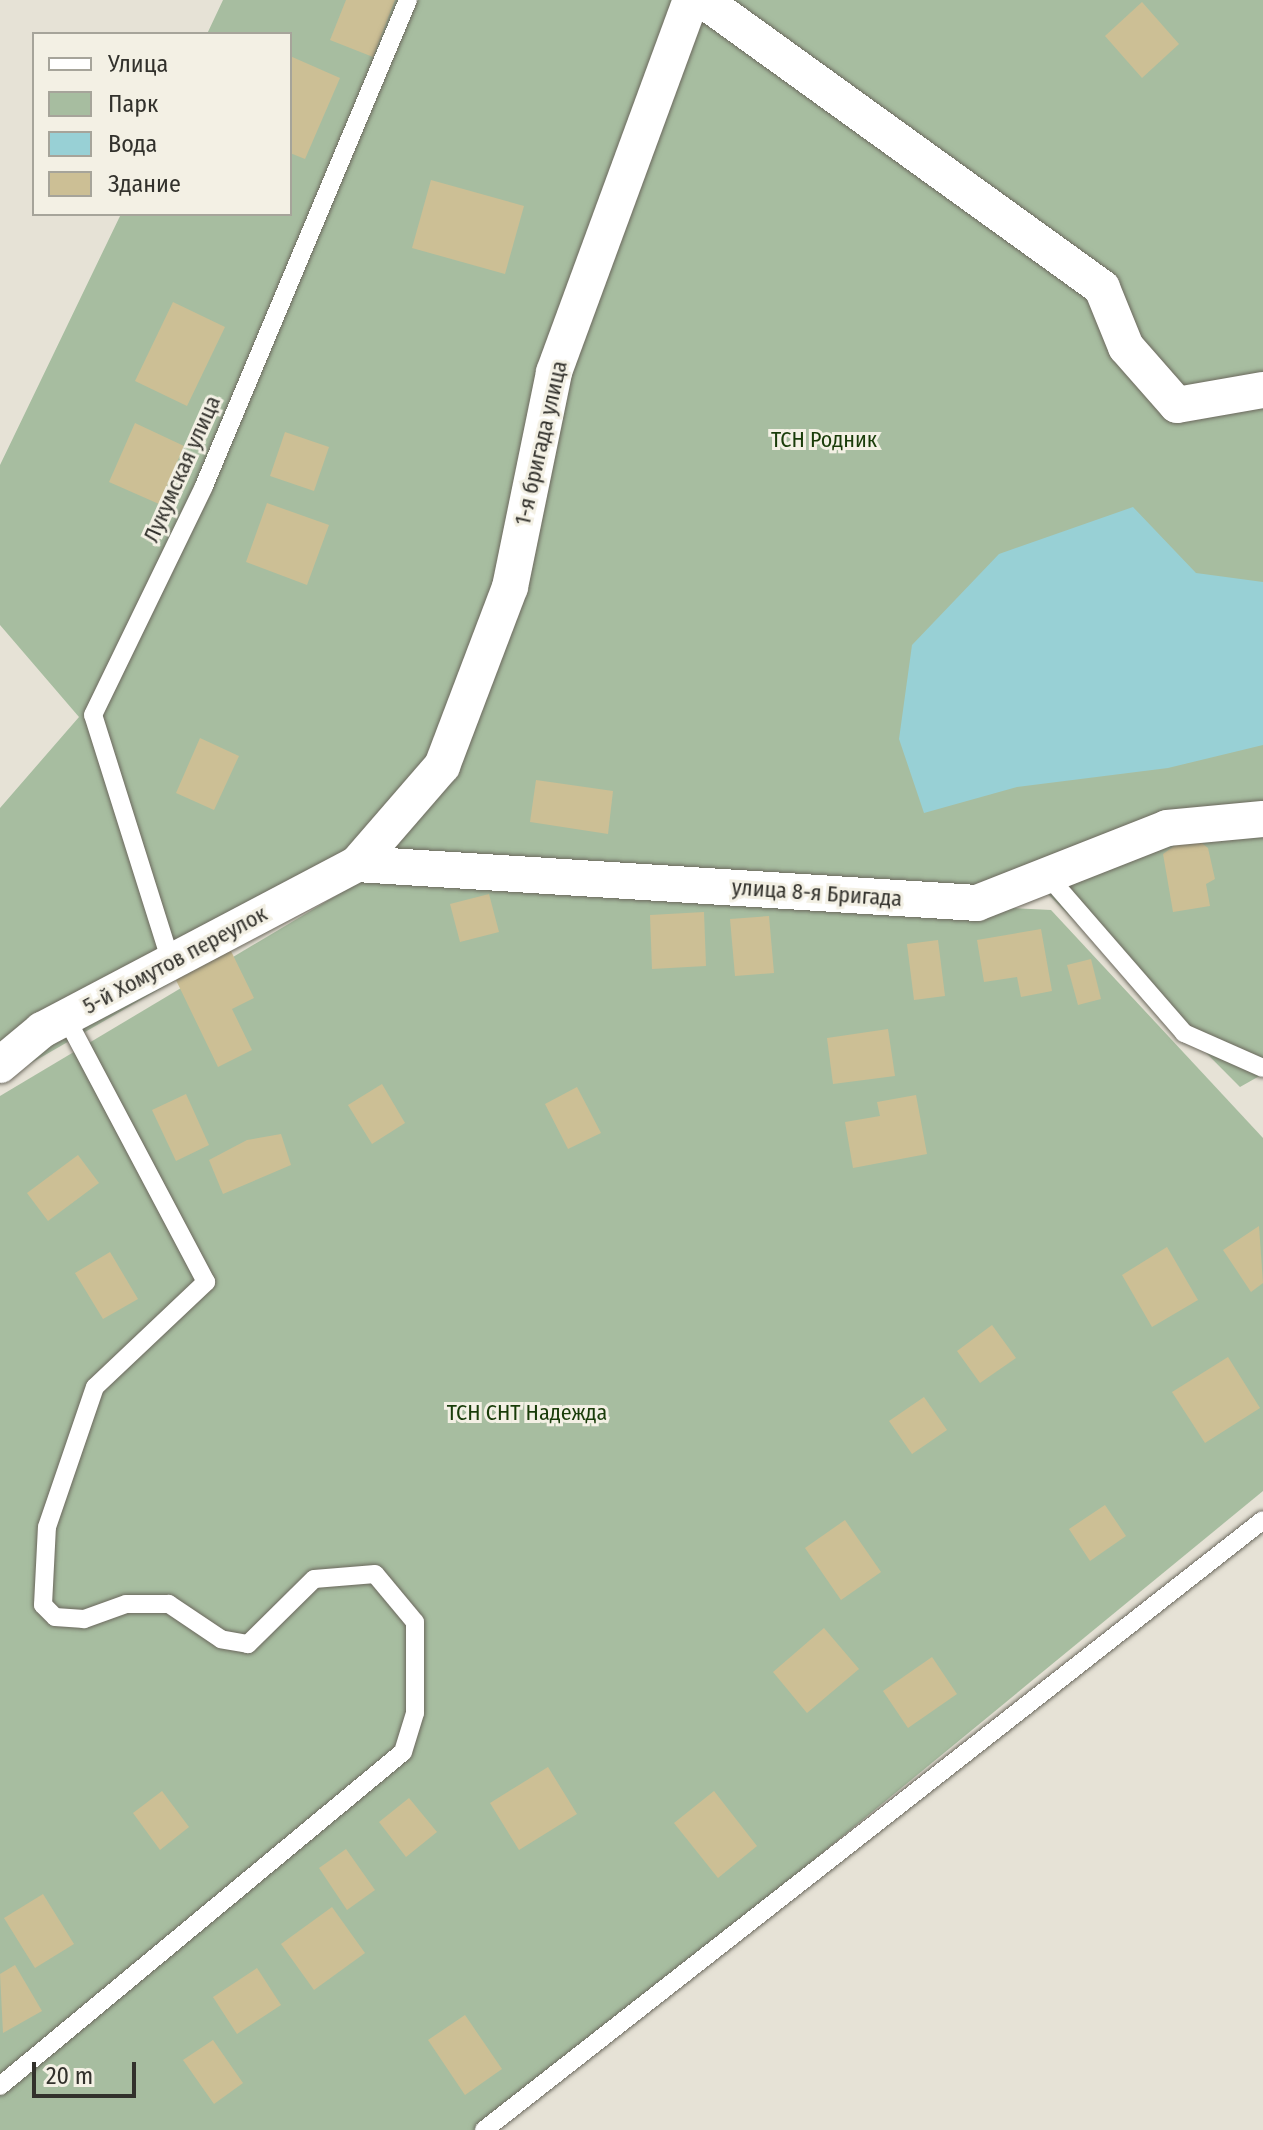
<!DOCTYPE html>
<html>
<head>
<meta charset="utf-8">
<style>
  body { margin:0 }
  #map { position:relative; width:1263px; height:2130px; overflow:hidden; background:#e6e2d6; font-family:"Fira Sans Condensed",sans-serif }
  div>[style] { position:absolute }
  .green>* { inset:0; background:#a7bda0 }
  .water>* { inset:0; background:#98d0d5 }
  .building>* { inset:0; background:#ccbf95 }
  .roads { filter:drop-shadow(0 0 2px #6b685d) drop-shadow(0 0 2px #6b685d) }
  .lane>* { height:18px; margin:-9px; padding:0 9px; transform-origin:9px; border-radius:9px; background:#fff }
  .street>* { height:36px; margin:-18px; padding:0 18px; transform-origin:18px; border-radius:18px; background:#fff }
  span { translate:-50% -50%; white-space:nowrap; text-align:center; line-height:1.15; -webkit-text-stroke:6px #f3f0e4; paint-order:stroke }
  .park-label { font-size:22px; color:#193c09 }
  .street-label { font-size:22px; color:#32312c }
  .legend { position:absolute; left:32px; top:32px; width:260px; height:184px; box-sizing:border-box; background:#f3f0e4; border:2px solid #a6a49a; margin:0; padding:10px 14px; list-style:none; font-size:24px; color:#32312c }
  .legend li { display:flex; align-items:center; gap:16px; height:40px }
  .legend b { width:40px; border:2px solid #a6a49a }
  .scale { position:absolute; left:32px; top:2062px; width:104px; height:36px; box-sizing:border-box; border:4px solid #32312c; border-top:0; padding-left:10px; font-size:24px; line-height:28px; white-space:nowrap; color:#32312c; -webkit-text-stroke:6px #f3f0e4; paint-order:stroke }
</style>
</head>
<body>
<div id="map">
  <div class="green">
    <div style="clip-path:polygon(223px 0,1263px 0,1263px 1074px,1240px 1087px,1047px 893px,392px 855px,0 1081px,0 808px,79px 717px,0 625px,0 465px,121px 214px,290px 214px,290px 34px,207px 34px)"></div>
    <div style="clip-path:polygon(369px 876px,1051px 910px,1263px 1138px,1263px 1491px,485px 2130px,0 2130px,0 1096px)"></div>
  </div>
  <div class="water">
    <div style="clip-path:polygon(1133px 507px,1196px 573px,1263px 582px,1263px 745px,1168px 768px,1017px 787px,924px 813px,899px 739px,912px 645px,999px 554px)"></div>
  </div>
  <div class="building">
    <div style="clip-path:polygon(346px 0,395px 0,373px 57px,330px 40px)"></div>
    <div style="clip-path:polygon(1142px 2px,1179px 44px,1142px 78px,1105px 36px)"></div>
    <div style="clip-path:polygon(290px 56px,340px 78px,305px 159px,290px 153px)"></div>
    <div style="clip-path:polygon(431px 180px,524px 206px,505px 274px,412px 248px)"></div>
    <div style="clip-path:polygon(173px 302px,225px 327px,187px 406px,135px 381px)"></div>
    <div style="clip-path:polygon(135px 423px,184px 446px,159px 504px,109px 482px)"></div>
    <div style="clip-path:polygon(285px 432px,329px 447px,314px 491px,270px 476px)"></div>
    <div style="clip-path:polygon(267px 503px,329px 525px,307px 585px,246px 562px)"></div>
    <div style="clip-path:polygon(200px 738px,239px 756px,214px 810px,176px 793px)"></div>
    <div style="clip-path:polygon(536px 780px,613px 791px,608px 834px,530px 822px)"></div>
    <div style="clip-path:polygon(1191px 834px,1208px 848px,1215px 879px,1206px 884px,1210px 906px,1173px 912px,1163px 854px)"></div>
    <div style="clip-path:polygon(489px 894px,499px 932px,460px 942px,450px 904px)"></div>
    <div style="clip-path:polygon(704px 912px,706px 966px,652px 969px,650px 915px)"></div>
    <div style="clip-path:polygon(769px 916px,774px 973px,735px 976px,730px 919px)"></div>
    <div style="clip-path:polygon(1041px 929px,1052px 991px,1021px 997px,1017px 977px,984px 982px,977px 940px)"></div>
    <div style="clip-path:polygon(938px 940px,945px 996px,914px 1000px,907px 944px)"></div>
    <div style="clip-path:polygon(230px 949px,254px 998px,232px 1009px,252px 1050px,218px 1067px,174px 976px)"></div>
    <div style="clip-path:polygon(1091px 959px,1101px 999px,1078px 1005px,1067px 965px)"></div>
    <div style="clip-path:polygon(888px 1029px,895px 1076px,833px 1084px,827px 1038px)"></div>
    <div style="clip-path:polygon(382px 1084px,405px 1123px,372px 1144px,348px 1105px)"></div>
    <div style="clip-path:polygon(577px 1087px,601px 1133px,568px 1149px,545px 1104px)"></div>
    <div style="clip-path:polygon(186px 1094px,209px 1145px,176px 1161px,152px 1110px)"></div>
    <div style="clip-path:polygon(916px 1095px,927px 1154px,853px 1168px,845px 1122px,880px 1116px,877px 1102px)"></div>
    <div style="clip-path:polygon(281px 1134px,291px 1165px,223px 1194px,209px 1160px,247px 1140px)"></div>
    <div style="clip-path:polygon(78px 1155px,99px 1183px,48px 1221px,27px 1193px)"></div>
    <div style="clip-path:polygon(1259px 1226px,1263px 1283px,1251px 1292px,1223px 1250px)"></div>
    <div style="clip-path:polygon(1167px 1247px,1198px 1300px,1152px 1327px,1122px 1275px)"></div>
    <div style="clip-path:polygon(110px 1252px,138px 1299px,103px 1319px,75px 1273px)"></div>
    <div style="clip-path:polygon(992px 1325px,1016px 1358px,980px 1383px,957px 1351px)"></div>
    <div style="clip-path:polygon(1228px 1357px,1260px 1408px,1205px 1443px,1172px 1392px)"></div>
    <div style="clip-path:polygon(924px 1397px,947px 1430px,912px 1454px,889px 1421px)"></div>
    <div style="clip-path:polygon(1105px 1505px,1126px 1536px,1090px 1561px,1069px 1529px)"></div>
    <div style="clip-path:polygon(845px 1520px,881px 1572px,841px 1600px,805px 1548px)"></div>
    <div style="clip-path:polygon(824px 1628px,859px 1669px,807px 1713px,773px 1672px)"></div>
    <div style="clip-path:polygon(932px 1657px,957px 1694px,908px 1728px,883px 1691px)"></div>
    <div style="clip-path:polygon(548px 1767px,577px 1814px,519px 1850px,490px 1803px)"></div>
    <div style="clip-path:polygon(162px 1791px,189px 1827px,160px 1850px,133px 1813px)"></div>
    <div style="clip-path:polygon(714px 1791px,757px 1846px,718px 1878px,674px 1823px)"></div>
    <div style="clip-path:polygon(409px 1798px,437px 1832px,406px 1857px,379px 1822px)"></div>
    <div style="clip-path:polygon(346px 1849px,375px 1890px,347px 1910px,319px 1868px)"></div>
    <div style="clip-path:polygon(43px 1894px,74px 1944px,35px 1968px,4px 1918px)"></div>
    <div style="clip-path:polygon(332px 1907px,365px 1953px,314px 1990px,281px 1944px)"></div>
    <div style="clip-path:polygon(15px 1965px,42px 2011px,3px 2033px,0 1974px)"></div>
    <div style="clip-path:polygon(257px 1968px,281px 2005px,237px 2034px,213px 1997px)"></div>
    <div style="clip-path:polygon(465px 2015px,502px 2069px,465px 2095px,428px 2040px)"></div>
    <div style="clip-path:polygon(213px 2040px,243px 2083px,214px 2104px,183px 2060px)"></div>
  </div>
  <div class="roads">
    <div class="lane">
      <div style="left:1046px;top:874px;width:211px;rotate:49deg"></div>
      <div style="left:1184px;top:1033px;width:86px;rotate:23.9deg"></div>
      <div style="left:171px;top:962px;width:259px;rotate:-107.5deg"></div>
      <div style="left:93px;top:715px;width:254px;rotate:-64.1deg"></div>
      <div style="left:204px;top:486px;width:527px;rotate:-67.23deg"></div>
      <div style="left:0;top:2086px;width:523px;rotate:-39.65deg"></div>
      <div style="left:403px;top:1752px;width:41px;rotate:-72.9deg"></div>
      <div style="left:415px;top:1713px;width:91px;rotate:-90deg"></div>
      <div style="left:415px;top:1622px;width:62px;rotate:-129.8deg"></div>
      <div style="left:375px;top:1574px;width:61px;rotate:175.3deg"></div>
      <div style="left:314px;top:1579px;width:93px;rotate:135.4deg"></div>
      <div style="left:248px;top:1644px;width:27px;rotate:-170deg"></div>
      <div style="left:221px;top:1639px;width:63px;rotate:-146.1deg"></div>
      <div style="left:169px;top:1604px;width:43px;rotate:180deg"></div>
      <div style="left:126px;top:1604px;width:45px;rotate:160.3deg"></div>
      <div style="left:84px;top:1619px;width:29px;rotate:-176deg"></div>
      <div style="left:55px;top:1617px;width:17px;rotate:-135deg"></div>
      <div style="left:43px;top:1605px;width:78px;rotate:-87.1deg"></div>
      <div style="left:47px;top:1527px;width:148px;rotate:-71.1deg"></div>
      <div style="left:95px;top:1387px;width:153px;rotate:-43.4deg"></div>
      <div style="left:206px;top:1282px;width:299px;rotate:-117.9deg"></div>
      <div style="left:484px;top:2130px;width:989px;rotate:-38.06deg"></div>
    </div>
    <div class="street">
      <div style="left:703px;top:0;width:492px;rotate:35.8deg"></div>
      <div style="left:1102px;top:288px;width:64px;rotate:67.9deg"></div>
      <div style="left:1126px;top:347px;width:77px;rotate:48.7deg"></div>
      <div style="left:1177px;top:405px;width:87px;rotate:-9.9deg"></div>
      <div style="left:357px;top:864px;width:621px;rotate:3.6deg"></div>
      <div style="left:977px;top:903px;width:204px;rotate:-21.5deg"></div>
      <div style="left:1167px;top:828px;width:96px;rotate:-5.4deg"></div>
      <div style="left:0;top:1065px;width:55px;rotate:-39.8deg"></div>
      <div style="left:42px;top:1030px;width:356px;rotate:-27.8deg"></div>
      <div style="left:357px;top:864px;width:130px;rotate:-49.1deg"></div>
      <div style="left:442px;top:766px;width:191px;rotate:-69.2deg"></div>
      <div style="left:510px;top:587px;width:219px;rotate:-78.4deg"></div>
      <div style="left:554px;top:372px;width:396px;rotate:-69.8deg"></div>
    </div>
  </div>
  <div class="park-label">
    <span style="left:824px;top:440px">ТСН Родник</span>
    <span style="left:527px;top:1413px">ТСН СНТ Надежда</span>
  </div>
  <div class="street-label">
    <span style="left:541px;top:443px;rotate:-77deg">1-я бригада улица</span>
    <span style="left:182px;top:469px;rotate:-66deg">Лукумская улица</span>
    <span style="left:817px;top:893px;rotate:4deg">улица 8-я Бригада</span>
    <span style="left:175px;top:960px;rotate:-28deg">5-й Хомутов переулок</span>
  </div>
  <ul class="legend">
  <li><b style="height:10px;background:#fff"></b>Улица</li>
  <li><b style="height:22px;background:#a7bda0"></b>Парк</li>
  <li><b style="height:22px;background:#98d0d5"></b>Вода</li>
  <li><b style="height:22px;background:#ccbf95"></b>Здание</li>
  </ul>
  <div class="scale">20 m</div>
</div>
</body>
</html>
